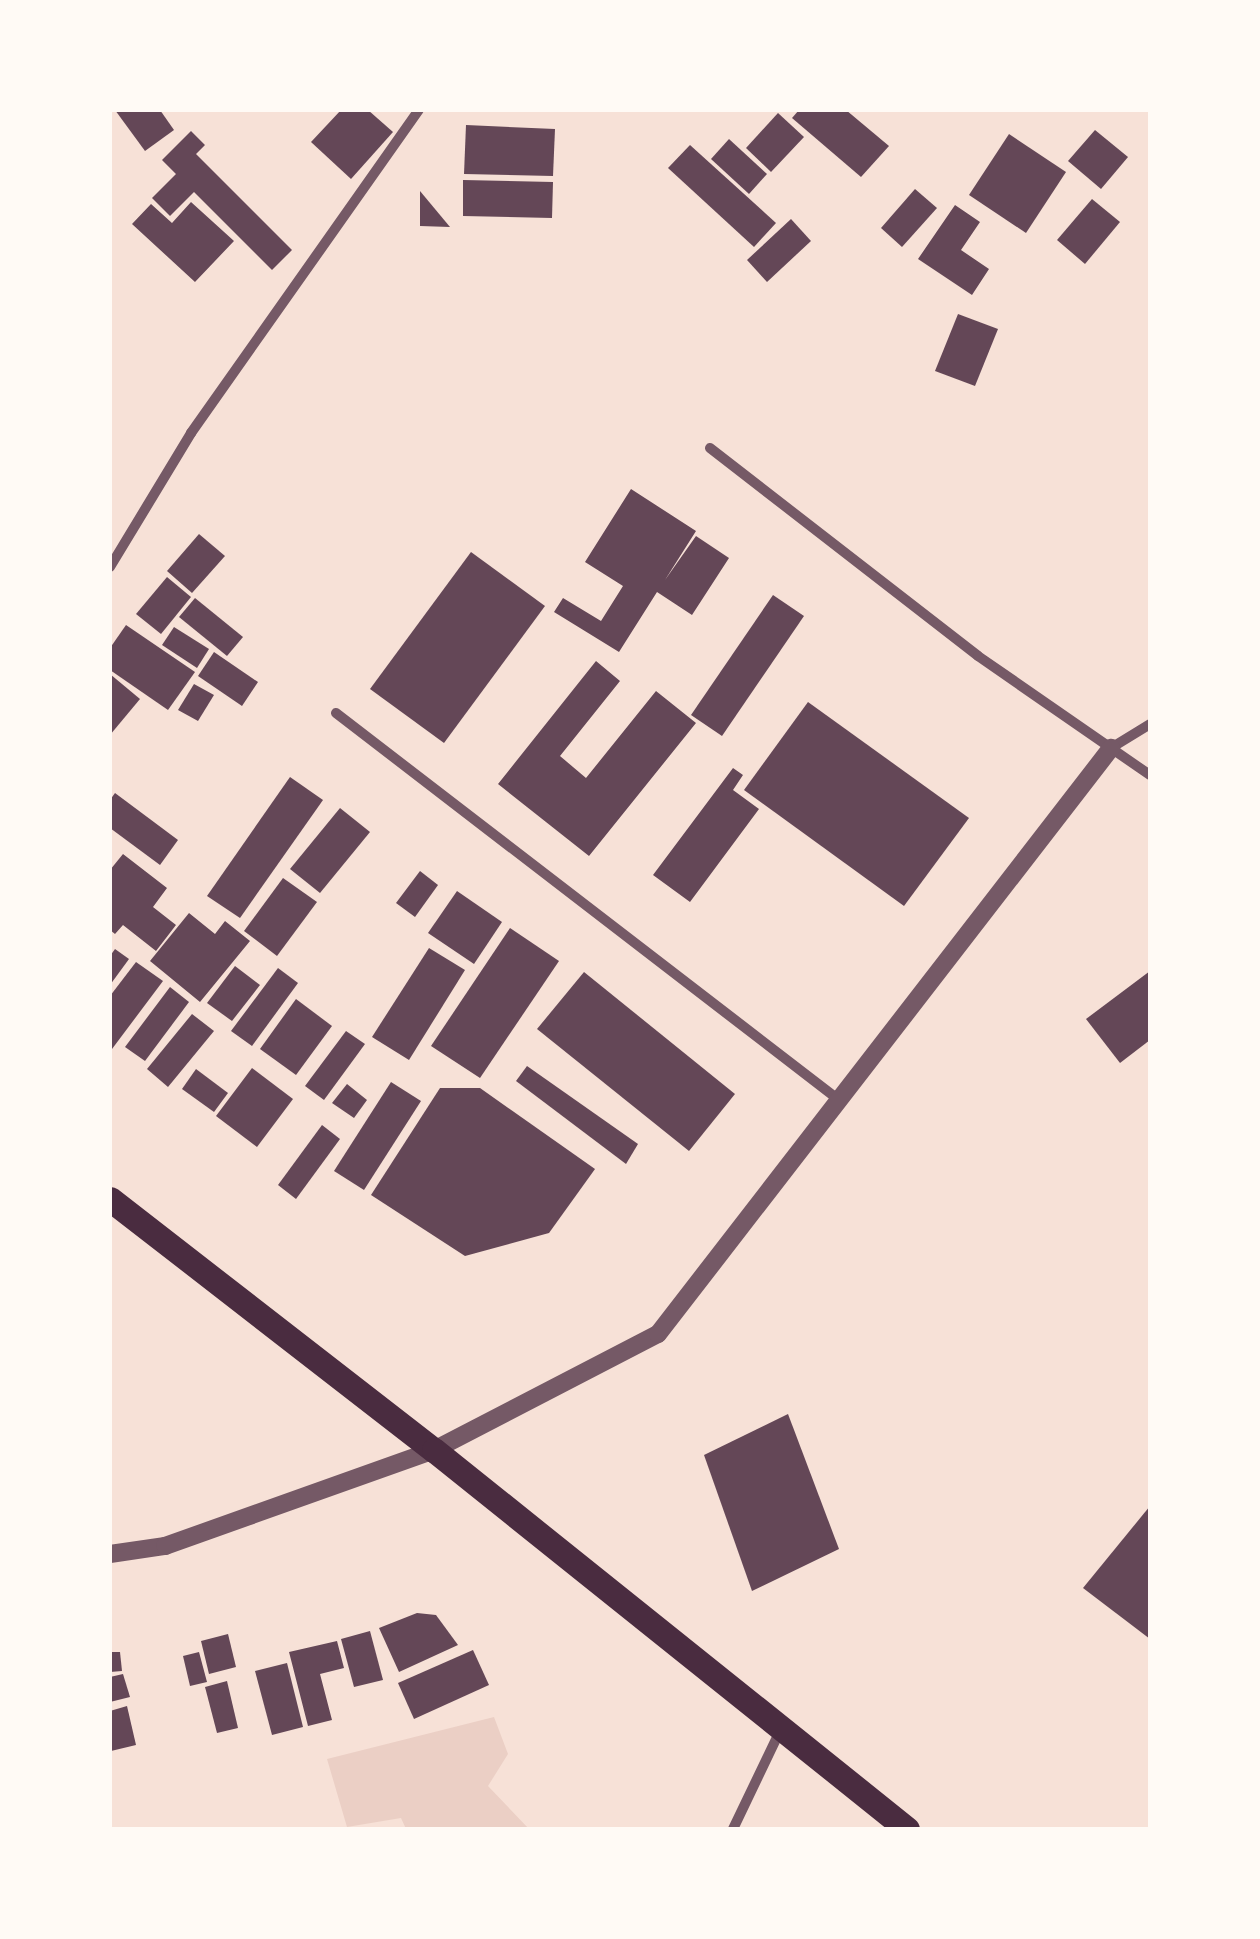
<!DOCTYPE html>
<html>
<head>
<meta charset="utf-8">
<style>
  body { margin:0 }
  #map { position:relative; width:1260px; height:1939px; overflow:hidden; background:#f7e1d7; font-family:"Open Sans",sans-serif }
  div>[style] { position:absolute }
  .green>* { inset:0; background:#ebcfc5 }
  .building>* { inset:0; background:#644757 }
  .minor>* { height:10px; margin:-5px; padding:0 5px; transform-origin:5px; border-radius:5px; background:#755966 }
  .tertiary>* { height:18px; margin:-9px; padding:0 9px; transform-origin:9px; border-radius:9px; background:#755966 }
  .primary>* { height:25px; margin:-12.5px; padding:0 12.5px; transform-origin:12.5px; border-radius:12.5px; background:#4a2c40 }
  span { translate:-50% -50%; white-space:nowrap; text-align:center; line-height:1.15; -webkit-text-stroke:9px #fffaf5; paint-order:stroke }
  .frame { position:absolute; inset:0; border:112px solid #fffaf5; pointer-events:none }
</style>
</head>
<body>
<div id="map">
  <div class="green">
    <div style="clip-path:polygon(494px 1717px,508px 1754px,488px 1786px,529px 1829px,406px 1829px,401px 1818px,347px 1827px,327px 1759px)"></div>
  </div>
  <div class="building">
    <div style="clip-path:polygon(115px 110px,160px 110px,174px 130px,145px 151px)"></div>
    <div style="clip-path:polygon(341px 110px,368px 110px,393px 132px,351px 179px,311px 142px)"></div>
    <div style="clip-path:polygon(799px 110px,846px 110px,889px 146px,861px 177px,792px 118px)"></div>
    <div style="clip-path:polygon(778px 113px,804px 137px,771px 172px,746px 148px)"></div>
    <div style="clip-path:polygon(466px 125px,555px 129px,553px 176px,464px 174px)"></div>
    <div style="clip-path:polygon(1095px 130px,1128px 157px,1101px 189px,1068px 161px)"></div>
    <div style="clip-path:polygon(191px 131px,205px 145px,196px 154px,292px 250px,272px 270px,194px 192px,170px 216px,152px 198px,176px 174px,162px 160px)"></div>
    <div style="clip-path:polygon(1009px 134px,1066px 172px,1026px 233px,969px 195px)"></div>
    <div style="clip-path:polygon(729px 139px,767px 174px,749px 194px,711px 159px)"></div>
    <div style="clip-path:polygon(690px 145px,776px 223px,754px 247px,668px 168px)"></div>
    <div style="clip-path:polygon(463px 180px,553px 182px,552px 218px,463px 216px)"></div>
    <div style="clip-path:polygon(915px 189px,937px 208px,902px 247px,881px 228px)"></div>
    <div style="clip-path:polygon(420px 191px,450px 227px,420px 226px)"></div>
    <div style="clip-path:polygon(1092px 199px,1120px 222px,1085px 264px,1057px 240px)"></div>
    <div style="clip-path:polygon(191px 202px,234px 241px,195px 282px,132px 224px,151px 204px,172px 223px)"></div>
    <div style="clip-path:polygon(955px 205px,980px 222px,961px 250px,989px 269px,972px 295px,918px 259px)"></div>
    <div style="clip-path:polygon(791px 219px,811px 241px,767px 282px,747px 260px)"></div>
    <div style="clip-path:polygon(958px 314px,998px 329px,975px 386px,935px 371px)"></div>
    <div style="clip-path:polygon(631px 489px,696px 531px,665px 580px,696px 536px,729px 558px,692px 615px,657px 592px,619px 652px,554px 612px,563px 598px,601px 621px,623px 586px,585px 562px)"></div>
    <div style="clip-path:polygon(199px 534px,225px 556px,192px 593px,167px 571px)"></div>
    <div style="clip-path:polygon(471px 552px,545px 606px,444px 743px,370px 689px)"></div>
    <div style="clip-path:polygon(167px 577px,191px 597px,161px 634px,136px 614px)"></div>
    <div style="clip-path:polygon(773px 595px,804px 616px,722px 736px,691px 715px)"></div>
    <div style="clip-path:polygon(195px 598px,243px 637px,227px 656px,179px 617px)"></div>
    <div style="clip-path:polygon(126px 625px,195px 672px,168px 710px,110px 670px,110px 648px)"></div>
    <div style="clip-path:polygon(174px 627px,209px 649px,197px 668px,162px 645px)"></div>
    <div style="clip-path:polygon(214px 652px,258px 682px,242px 706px,198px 676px)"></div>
    <div style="clip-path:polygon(596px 661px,620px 681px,560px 756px,586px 778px,656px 691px,696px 723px,589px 856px,498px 784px)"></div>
    <div style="clip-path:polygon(110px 674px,140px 699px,110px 735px)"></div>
    <div style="clip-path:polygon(194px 684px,214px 695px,198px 721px,178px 710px)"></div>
    <div style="clip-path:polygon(808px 702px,969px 818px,904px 906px,744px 790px)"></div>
    <div style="clip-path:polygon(733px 768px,743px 775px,733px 790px,759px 809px,690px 902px,653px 875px)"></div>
    <div style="clip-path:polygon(290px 777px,323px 800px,240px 918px,207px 896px)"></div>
    <div style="clip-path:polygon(115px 793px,178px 840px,160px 865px,110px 828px,110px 800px)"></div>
    <div style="clip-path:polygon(340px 808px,370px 832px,320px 893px,290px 869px)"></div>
    <div style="clip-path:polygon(123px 854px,167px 888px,153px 907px,176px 925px,156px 951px,123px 925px,115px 934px,110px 930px,110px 870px)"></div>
    <div style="clip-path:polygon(420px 871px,438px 885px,415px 917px,396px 903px)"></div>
    <div style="clip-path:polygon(283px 878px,317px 902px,277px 956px,244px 931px)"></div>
    <div style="clip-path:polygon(457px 891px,502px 922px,474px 964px,428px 933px)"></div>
    <div style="clip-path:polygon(189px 913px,215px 934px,225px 921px,250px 941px,200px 1002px,150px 961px)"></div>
    <div style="clip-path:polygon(510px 928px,559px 961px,480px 1078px,431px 1046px)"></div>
    <div style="clip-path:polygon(429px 948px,465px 970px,409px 1060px,372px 1037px)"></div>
    <div style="clip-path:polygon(115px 949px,129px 959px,110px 985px,110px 956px)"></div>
    <div style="clip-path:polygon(136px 962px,163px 981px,112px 1049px,110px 996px)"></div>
    <div style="clip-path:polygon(235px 966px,260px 985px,232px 1021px,207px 1003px)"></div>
    <div style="clip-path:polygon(278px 968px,298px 983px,252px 1046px,231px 1031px)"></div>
    <div style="clip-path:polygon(1150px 971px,1150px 1040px,1120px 1063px,1086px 1019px)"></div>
    <div style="clip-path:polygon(584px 972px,735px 1094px,689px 1151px,537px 1029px)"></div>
    <div style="clip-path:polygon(170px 987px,189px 1002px,145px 1061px,125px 1047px)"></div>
    <div style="clip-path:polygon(296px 999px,332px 1026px,296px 1075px,260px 1049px)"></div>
    <div style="clip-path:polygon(192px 1014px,214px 1031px,168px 1087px,147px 1069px)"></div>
    <div style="clip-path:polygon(346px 1031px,365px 1044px,324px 1100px,305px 1086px)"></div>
    <div style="clip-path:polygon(527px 1066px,638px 1144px,626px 1164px,516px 1081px)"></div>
    <div style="clip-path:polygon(252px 1068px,293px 1099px,257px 1147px,216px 1116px)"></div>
    <div style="clip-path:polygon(196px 1069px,228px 1093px,214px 1112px,182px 1089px)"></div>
    <div style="clip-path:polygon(391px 1082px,421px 1101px,364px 1190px,334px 1171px)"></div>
    <div style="clip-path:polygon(347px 1084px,367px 1100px,354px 1118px,332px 1103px)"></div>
    <div style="clip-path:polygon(440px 1088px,480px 1088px,595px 1169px,549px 1233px,465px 1256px,371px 1195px)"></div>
    <div style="clip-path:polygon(322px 1125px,340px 1139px,296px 1199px,278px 1185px)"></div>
    <div style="clip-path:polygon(788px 1414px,839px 1549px,752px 1591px,704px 1455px)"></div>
    <div style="clip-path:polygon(1150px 1506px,1150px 1639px,1083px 1588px)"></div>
    <div style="clip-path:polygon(417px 1613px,436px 1615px,458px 1645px,399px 1672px,379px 1628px)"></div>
    <div style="clip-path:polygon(370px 1631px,383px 1680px,354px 1687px,341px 1639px)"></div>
    <div style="clip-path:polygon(228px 1634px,236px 1667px,209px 1674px,201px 1641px)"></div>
    <div style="clip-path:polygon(337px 1641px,344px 1668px,320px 1674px,332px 1720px,308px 1726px,289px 1652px)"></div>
    <div style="clip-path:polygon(473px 1650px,489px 1685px,414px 1719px,398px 1683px)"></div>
    <div style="clip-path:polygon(110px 1652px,120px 1652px,122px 1671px,110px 1672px)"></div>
    <div style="clip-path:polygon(199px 1652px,207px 1682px,190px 1686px,183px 1656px)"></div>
    <div style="clip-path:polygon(287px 1663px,303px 1727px,272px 1735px,255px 1671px)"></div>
    <div style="clip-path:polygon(123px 1674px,130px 1697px,110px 1702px,110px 1677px)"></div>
    <div style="clip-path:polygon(227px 1681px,238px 1728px,217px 1733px,205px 1687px)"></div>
    <div style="clip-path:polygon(127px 1706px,136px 1745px,111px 1751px,110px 1711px)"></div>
  </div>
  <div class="minor">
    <div style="left:710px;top:448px;width:339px;rotate:37.8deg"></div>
    <div style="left:978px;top:656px;width:209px;rotate:34.7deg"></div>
    <div style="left:110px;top:567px;width:157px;rotate:-58.8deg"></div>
    <div style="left:191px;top:433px;width:395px;rotate:-54.8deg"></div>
    <div style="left:336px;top:713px;width:635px;rotate:37.57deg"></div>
    <div style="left:1111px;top:748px;width:46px;rotate:-31.6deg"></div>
    <div style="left:733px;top:1829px;width:109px;rotate:-64.4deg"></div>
  </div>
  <div class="tertiary">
    <div style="left:110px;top:1554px;width:56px;rotate:-8.3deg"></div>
    <div style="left:165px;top:1546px;width:286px;rotate:-19.6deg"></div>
    <div style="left:434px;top:1450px;width:252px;rotate:-27.4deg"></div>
    <div style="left:658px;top:1334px;width:741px;rotate:-52.29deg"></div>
  </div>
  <div class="primary">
    <div style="left:110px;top:1199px;width:410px;rotate:37.8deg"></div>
    <div style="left:434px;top:1450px;width:606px;rotate:38.7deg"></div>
  </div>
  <div class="frame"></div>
</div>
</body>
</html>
